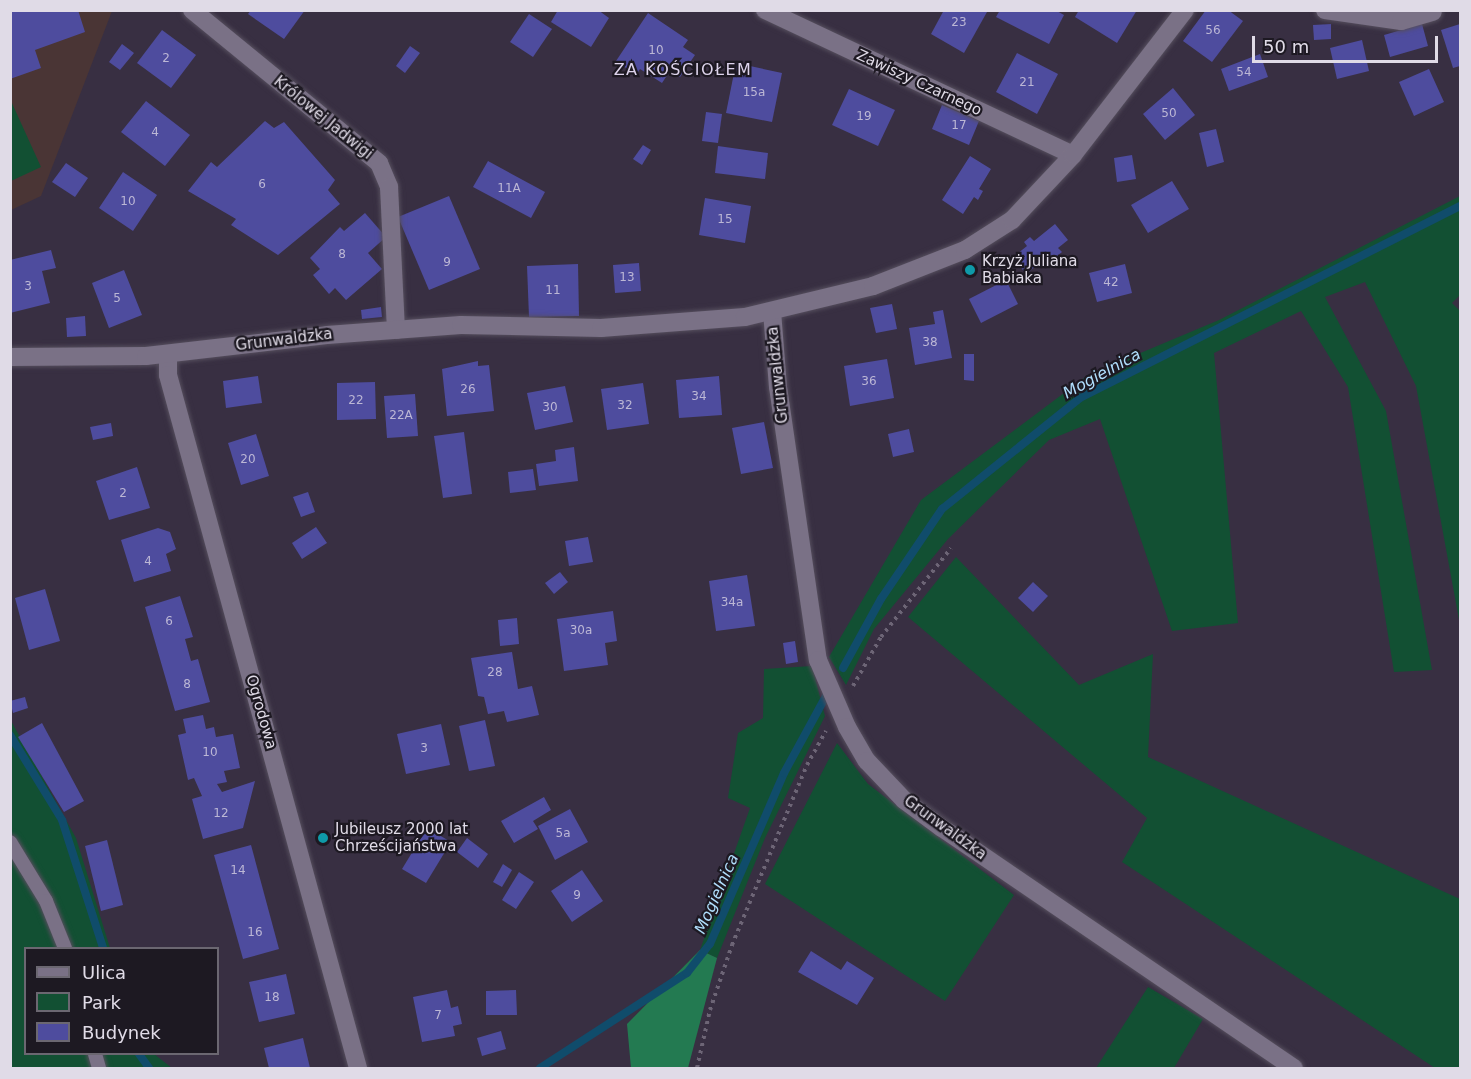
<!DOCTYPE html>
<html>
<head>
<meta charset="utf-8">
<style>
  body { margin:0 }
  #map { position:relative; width:1471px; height:1079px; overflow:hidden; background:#382f42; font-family:"DejaVu Sans",sans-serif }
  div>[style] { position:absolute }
  .education>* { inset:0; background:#4a3535 }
  .green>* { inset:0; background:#125033 }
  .forest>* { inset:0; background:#237a51 }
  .stream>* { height:8px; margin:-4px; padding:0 4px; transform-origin:4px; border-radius:4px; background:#104c6b }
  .building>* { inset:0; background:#4e4c9e }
  .path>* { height:4px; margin-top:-2px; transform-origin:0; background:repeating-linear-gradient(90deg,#6d6576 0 3px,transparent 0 7.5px) }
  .roads { filter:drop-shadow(0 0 2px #554e5d) drop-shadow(0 0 2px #554e5d) }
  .lane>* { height:14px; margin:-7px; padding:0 7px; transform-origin:7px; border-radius:7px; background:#7a7186 }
  .street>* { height:18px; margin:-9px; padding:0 9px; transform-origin:9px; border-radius:9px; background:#7a7186 }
  .dots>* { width:16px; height:16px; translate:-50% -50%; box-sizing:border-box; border:3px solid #1d1922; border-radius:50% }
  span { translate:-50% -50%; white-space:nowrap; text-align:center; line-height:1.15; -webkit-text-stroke:4.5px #1d1922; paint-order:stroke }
  .number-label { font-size:12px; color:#bcb7d5 }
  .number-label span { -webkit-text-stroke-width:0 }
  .street-label { font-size:15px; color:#e0dbe7 }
  .poi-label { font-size:15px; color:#e0dbe7 }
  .left { translate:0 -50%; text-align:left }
  .neighbourhood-label { font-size:16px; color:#ddd3eb; letter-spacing:1.5px }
  .water-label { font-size:16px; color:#b0defc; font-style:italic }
  .frame { position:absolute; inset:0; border:12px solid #e0dbe7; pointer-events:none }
  .legend { position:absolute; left:24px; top:947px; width:195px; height:108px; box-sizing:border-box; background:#1d1922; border:2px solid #6b6771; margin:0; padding:8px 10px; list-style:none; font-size:18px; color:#e0dbe7 }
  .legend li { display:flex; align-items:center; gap:12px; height:30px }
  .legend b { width:30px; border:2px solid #6b6771 }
  .scale { position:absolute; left:1252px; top:36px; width:186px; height:27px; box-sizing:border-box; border:3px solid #e0dbe7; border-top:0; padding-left:8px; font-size:18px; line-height:21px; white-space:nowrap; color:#e0dbe7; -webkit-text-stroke:4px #1d1922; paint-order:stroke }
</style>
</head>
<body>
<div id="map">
  <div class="education">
    <div style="clip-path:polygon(10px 11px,112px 11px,41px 196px,11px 210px)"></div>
  </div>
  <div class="green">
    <div style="clip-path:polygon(11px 101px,41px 167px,11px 181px,10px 181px)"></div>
    <div style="clip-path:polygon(1460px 196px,1460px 295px,1452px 303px,1460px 311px,1460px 625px,1416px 386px,1365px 282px,1325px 297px,1386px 411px,1432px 670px,1394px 672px,1348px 387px,1301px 311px,1214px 353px,1238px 623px,1172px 631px,1100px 419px,1049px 440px,948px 539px,874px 629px,846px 685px,829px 657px,921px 500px,1088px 375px,1219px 320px)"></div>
    <div style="clip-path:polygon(956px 557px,1079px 685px,1153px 654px,1148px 757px,1460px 899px,1460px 1068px,1435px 1068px,1122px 862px,1147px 818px,908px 617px)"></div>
    <div style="clip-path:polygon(812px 666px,825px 716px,765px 838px,717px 958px,700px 950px,750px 808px,728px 798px,738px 733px,763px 718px,764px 669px)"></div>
    <div style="clip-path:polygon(10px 719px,76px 838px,110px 948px,26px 948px,26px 1054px,154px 1054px,172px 1068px,11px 1068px)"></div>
    <div style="clip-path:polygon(837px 743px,868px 784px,1014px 895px,945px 1001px,765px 884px)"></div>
    <div style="clip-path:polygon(1148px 987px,1203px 1019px,1174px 1068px,1096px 1068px)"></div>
  </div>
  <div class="forest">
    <div style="clip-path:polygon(700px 950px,717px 958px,688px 1068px,631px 1068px,627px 1024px)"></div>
  </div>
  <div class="stream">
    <div style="left:843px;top:668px;width:79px;rotate:-61.2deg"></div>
    <div style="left:881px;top:599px;width:109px;rotate:-55.9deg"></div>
    <div style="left:942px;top:509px;width:177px;rotate:-38.8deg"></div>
    <div style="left:1080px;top:398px;width:426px;rotate:-26.8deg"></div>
    <div style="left:10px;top:735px;width:100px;rotate:58.5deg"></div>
    <div style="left:62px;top:820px;width:134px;rotate:72.2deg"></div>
    <div style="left:139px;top:1054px;width:17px;rotate:54deg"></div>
    <div style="left:540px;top:1068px;width:175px;rotate:-32.9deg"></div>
    <div style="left:687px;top:973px;width:37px;rotate:-52deg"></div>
    <div style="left:710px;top:944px;width:186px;rotate:-66.6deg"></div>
    <div style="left:784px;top:773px;width:88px;rotate:-61.4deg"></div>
  </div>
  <div class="building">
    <div style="clip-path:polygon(78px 10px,85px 32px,35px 50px,41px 68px,10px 79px,10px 12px)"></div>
    <div style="clip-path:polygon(251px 10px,305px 10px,284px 39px,248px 14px)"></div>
    <div style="clip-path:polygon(558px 10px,598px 10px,609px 18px,591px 47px,551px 22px)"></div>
    <div style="clip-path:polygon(944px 10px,987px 12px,964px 53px,931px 34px)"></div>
    <div style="clip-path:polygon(1000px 10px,1055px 10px,1064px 15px,1049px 44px,996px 17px)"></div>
    <div style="clip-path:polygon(1079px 10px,1137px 10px,1117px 43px,1075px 17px)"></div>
    <div style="clip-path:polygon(1206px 10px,1228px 10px,1243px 21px,1212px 62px,1183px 41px)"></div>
    <div style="clip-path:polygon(648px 13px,688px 40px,683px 47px,695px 55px,680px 77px,670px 71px,662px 83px,640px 69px,636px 75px,616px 61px)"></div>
    <div style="clip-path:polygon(529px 14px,552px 29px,533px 57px,510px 42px)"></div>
    <div style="clip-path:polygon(1331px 24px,1331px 39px,1314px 40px,1313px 25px)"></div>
    <div style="clip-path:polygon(1422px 24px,1428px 46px,1390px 57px,1384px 35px)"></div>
    <div style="clip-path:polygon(1460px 24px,1460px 66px,1453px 68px,1441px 30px)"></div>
    <div style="clip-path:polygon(162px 30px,196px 55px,171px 88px,137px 63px)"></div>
    <div style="clip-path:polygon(1362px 40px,1369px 71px,1337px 79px,1330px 48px)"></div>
    <div style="clip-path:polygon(122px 44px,134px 53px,120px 70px,109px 62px)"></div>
    <div style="clip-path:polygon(410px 46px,420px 53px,405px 73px,396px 66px)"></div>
    <div style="clip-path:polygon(1017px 53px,1058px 74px,1037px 114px,996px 92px)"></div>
    <div style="clip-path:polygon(1260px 54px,1268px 77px,1229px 91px,1221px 69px)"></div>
    <div style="clip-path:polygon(736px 63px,782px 73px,772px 122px,726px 113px)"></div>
    <div style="clip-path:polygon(1429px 69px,1444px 102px,1414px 116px,1399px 82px)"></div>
    <div style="clip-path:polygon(1173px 88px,1195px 115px,1165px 140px,1143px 114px)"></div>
    <div style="clip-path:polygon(849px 89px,895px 110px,878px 146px,832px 125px)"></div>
    <div style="clip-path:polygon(146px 101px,190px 135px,165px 166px,121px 132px)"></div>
    <div style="clip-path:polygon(942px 105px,979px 121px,969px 145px,932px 129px)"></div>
    <div style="clip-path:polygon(706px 112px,722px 114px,718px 143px,702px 141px)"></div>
    <div style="clip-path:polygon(265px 121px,274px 128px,284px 122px,335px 180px,328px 190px,340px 204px,278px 255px,231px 225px,236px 219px,188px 191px,211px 162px,217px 167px)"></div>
    <div style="clip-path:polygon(1216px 129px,1224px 162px,1207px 167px,1199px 133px)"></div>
    <div style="clip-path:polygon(643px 145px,651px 150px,642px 165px,633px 159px)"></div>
    <div style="clip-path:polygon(718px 146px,768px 153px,765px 179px,715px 173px)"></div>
    <div style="clip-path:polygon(1132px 155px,1136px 179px,1117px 182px,1114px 158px)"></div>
    <div style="clip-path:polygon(970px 156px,991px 169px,979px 189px,983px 191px,978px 200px,974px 197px,963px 214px,942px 200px)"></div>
    <div style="clip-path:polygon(488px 161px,545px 192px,531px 218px,473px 187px)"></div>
    <div style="clip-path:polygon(66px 163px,88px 178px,75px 197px,52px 182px)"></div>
    <div style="clip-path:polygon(123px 172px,157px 195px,133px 231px,99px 208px)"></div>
    <div style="clip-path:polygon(1172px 181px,1189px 209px,1148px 233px,1131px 205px)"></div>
    <div style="clip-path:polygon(449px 196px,480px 269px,429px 290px,398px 217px)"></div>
    <div style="clip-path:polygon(705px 198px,751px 206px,745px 243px,699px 235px)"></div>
    <div style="clip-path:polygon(365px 213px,386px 237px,368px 253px,382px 269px,346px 300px,335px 288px,329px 294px,313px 275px,320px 269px,310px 258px,340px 227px,344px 231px)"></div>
    <div style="clip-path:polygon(1055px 224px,1068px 240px,1058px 248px,1062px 252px,1052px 260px,1048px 256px,1026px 274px,1013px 257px,1027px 246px,1024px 242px,1030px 237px,1034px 241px)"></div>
    <div style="clip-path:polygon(51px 250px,56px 268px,42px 271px,50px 303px,10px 313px,10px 260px)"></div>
    <div style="clip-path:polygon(639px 263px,641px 291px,615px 293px,613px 265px)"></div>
    <div style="clip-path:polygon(578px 264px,579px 316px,529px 317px,527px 266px)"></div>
    <div style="clip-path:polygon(1125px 264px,1132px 293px,1097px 302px,1089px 273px)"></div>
    <div style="clip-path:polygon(124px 270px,142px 315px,109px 328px,92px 283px)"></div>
    <div style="clip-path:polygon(1006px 280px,1018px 304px,981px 323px,969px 299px)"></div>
    <div style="clip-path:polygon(892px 304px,897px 329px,876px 333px,870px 308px)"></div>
    <div style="clip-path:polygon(381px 307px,382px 317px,362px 319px,361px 310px)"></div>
    <div style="clip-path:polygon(943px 310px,952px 358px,915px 365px,909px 328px,935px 324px,933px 312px)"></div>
    <div style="clip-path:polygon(85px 316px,86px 336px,67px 337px,66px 318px)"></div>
    <div style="clip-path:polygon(964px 354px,974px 354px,974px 381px,964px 380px)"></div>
    <div style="clip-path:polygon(887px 359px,894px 398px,850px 406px,844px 366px)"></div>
    <div style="clip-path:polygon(478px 361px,478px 366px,489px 365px,494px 411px,447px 416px,442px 369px)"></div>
    <div style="clip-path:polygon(258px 376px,262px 403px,226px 408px,223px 381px)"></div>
    <div style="clip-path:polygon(719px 376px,722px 415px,679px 418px,676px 380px)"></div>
    <div style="clip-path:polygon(375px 382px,376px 419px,337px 420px,337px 383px)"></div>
    <div style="clip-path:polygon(643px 383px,649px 424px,607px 430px,601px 389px)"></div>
    <div style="clip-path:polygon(565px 386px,573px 422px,535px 430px,527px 393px)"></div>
    <div style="clip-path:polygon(415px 394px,418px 436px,387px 438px,384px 396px)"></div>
    <div style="clip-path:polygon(764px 422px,773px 468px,741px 474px,732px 428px)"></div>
    <div style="clip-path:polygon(111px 423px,113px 436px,93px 440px,90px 427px)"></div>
    <div style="clip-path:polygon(909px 429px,914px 452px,893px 457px,888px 434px)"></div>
    <div style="clip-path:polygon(464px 432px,472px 494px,443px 498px,434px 436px)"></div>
    <div style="clip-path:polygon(256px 434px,269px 476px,241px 485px,228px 443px)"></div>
    <div style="clip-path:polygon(574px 447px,578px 481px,539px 486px,536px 464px,556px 461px,555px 450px)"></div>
    <div style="clip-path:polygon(137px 467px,150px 508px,109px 520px,96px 481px)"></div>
    <div style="clip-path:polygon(533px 469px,536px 490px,510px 493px,508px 472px)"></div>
    <div style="clip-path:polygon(308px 492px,315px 512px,301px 517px,293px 497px)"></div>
    <div style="clip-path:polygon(316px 527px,327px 543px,302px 559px,292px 543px)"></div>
    <div style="clip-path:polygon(158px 528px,170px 532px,176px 549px,166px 554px,171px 571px,134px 582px,121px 540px)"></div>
    <div style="clip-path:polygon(588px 537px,593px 562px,569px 566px,565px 541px)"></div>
    <div style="clip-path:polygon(560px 572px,568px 582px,554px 594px,545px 583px)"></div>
    <div style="clip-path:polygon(747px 575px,755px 626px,716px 631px,709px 581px)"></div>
    <div style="clip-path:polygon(1033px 582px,1048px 596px,1033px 612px,1018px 598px)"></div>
    <div style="clip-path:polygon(45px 589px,60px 641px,29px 650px,15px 598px)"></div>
    <div style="clip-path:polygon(180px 596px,193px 637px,185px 639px,191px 661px,198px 659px,210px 702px,175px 711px,145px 607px)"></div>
    <div style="clip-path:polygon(613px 611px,617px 641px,605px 643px,608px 665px,564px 671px,557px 619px)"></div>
    <div style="clip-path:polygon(517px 618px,519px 644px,500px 646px,498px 620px)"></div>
    <div style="clip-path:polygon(795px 641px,798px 662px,786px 664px,783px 643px)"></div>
    <div style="clip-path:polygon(512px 652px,518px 689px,532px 686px,539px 715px,507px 722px,504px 711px,488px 714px,484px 697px,478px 696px,471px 658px)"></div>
    <div style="clip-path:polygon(25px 697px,28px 708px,13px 713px,10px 701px)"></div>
    <div style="clip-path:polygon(203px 715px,206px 729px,214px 727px,216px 737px,233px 734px,240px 768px,224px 771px,227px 782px,217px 784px,222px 792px,255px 781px,243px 828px,203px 839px,192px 799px,202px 796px,194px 778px,188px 780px,178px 735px,186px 733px,183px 719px)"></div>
    <div style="clip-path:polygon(485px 720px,495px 766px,469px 771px,459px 726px)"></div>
    <div style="clip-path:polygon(42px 723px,84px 801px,64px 812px,18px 737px)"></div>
    <div style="clip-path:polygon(441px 724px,450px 765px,406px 774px,397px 734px)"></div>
    <div style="clip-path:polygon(544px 797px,551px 810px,533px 821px,538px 829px,514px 843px,501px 821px)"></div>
    <div style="clip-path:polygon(570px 809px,588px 842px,555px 860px,538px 826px)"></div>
    <div style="clip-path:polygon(427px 828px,451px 842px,426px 883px,402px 869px)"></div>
    <div style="clip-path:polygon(467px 838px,488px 854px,478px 868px,457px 852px)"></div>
    <div style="clip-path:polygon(107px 840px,123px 905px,101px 911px,85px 846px)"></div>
    <div style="clip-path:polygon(251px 845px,279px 949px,243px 959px,214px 855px)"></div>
    <div style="clip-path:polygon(503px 864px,512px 870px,502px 887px,493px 882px)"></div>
    <div style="clip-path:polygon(582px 870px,603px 901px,572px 922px,551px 891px)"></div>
    <div style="clip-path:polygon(519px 872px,534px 882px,516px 909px,502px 900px)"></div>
    <div style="clip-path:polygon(811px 951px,841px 970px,847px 961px,874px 978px,857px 1005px,798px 972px)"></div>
    <div style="clip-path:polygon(286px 974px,295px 1014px,259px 1022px,249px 982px)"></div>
    <div style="clip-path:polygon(447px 990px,451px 1008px,458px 1006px,462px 1024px,453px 1026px,455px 1036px,422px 1042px,413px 997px)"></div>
    <div style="clip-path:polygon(516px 990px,517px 1015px,486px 1015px,486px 991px)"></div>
    <div style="clip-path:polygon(501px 1031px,506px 1049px,482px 1056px,477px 1038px)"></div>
    <div style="clip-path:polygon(303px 1038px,310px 1068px,269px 1068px,264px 1048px)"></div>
  </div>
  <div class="path">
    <div style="left:853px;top:686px;width:56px;rotate:-60.3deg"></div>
    <div style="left:881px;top:637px;width:113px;rotate:-51.8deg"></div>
    <div style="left:697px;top:1068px;width:59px;rotate:-77.4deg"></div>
    <div style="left:710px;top:1010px;width:69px;rotate:-71.3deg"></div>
    <div style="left:732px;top:945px;width:195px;rotate:-67.4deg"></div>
    <div style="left:807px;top:765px;width:39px;rotate:-61deg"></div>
  </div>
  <div class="roads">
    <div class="lane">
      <div style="left:10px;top:842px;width:69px;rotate:58.6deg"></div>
      <div style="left:46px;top:901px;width:51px;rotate:68deg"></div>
      <div style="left:95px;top:1054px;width:15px;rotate:74deg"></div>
    </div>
    <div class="street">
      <div style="left:192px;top:10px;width:242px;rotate:39.3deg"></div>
      <div style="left:379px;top:163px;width:26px;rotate:67deg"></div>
      <div style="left:389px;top:187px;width:143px;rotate:87.2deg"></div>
      <div style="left:765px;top:10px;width:340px;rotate:25.2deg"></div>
      <div style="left:1325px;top:10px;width:77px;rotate:8.2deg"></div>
      <div style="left:1401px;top:21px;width:33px;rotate:-16deg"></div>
      <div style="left:772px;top:311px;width:76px;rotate:85.5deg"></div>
      <div style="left:778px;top:387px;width:276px;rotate:81.7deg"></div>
      <div style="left:818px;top:660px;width:73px;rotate:66.6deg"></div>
      <div style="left:847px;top:727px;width:39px;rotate:60deg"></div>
      <div style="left:867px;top:761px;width:54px;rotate:46.5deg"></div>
      <div style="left:904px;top:800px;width:47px;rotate:36.4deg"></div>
      <div style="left:942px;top:828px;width:426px;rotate:34.3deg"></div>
      <div style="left:168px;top:354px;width:21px;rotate:90deg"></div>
      <div style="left:168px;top:375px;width:719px;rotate:74.67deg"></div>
      <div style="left:10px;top:357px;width:136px;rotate:-0.4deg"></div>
      <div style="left:146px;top:356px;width:182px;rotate:-6.6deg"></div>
      <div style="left:327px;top:335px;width:134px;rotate:-4.3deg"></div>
      <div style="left:461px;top:325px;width:140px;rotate:1.2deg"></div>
      <div style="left:601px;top:328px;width:144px;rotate:-4.4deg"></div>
      <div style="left:745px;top:317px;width:132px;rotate:-13.6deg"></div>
      <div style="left:873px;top:286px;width:99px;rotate:-21.4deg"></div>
      <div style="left:965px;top:250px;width:56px;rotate:-32.6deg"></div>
      <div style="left:1012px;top:220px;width:89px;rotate:-46.8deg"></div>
      <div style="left:1073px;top:155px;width:183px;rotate:-52.3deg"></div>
    </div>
  </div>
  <div class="dots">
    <div style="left:970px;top:270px;background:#0f9aa8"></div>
    <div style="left:323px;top:838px;background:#0f9aa8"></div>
  </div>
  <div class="number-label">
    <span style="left:959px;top:23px">23</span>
    <span style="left:1213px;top:31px">56</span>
    <span style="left:656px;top:51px">10</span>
    <span style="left:166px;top:59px">2</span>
    <span style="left:1244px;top:73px">54</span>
    <span style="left:1027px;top:83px">21</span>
    <span style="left:754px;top:93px">15a</span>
    <span style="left:1169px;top:114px">50</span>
    <span style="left:864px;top:117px">19</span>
    <span style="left:959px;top:126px">17</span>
    <span style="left:155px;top:133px">4</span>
    <span style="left:262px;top:185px">6</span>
    <span style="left:509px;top:189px">11A</span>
    <span style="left:128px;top:202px">10</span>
    <span style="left:725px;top:220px">15</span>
    <span style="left:342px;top:255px">8</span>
    <span style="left:447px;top:263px">9</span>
    <span style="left:627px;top:278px">13</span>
    <span style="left:1111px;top:283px">42</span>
    <span style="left:28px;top:287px">3</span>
    <span style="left:553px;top:291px">11</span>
    <span style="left:117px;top:299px">5</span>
    <span style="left:930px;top:343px">38</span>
    <span style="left:869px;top:382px">36</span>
    <span style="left:468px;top:390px">26</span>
    <span style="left:699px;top:397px">34</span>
    <span style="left:356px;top:401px">22</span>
    <span style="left:625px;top:406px">32</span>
    <span style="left:550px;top:408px">30</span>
    <span style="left:401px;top:416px">22A</span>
    <span style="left:248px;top:460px">20</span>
    <span style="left:123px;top:494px">2</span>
    <span style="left:148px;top:562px">4</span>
    <span style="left:732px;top:603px">34a</span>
    <span style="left:169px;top:622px">6</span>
    <span style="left:581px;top:631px">30a</span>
    <span style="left:495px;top:673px">28</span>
    <span style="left:187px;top:685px">8</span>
    <span style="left:424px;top:749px">3</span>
    <span style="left:210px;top:753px">10</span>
    <span style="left:221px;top:814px">12</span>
    <span style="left:563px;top:834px">5a</span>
    <span style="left:238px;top:871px">14</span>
    <span style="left:577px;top:896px">9</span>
    <span style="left:255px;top:933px">16</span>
    <span style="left:272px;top:998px">18</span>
    <span style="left:438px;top:1016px">7</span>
  </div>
  <div class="street-label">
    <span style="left:919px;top:83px;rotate:25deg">Zawiszy Czarnego</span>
    <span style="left:323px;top:118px;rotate:39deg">Królowej Jadwigi</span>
    <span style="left:284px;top:340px;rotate:-7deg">Grunwaldzka</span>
    <span style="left:778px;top:375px;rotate:-96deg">Grunwaldzka</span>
    <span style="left:261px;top:712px;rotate:74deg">Ogrodowa</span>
    <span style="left:945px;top:828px;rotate:36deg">Grunwaldzka</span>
  </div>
  <div class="poi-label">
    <span class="left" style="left:982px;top:270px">Krzyż Juliana<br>Babiaka</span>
    <span class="left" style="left:335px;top:838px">Jubileusz 2000 lat<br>Chrześcijaństwa</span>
  </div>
  <div class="neighbourhood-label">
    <span style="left:683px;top:70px">ZA KOŚCIOŁEM</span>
  </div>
  <div class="water-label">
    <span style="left:1102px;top:374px;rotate:-29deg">Mogielnica</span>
    <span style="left:717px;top:894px;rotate:-66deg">Mogielnica</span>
  </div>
  <div class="frame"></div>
  <ul class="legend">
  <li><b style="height:8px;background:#7a7186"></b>Ulica</li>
  <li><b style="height:16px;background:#125033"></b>Park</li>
  <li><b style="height:16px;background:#4e4c9e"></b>Budynek</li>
  </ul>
  <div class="scale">50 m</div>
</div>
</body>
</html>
